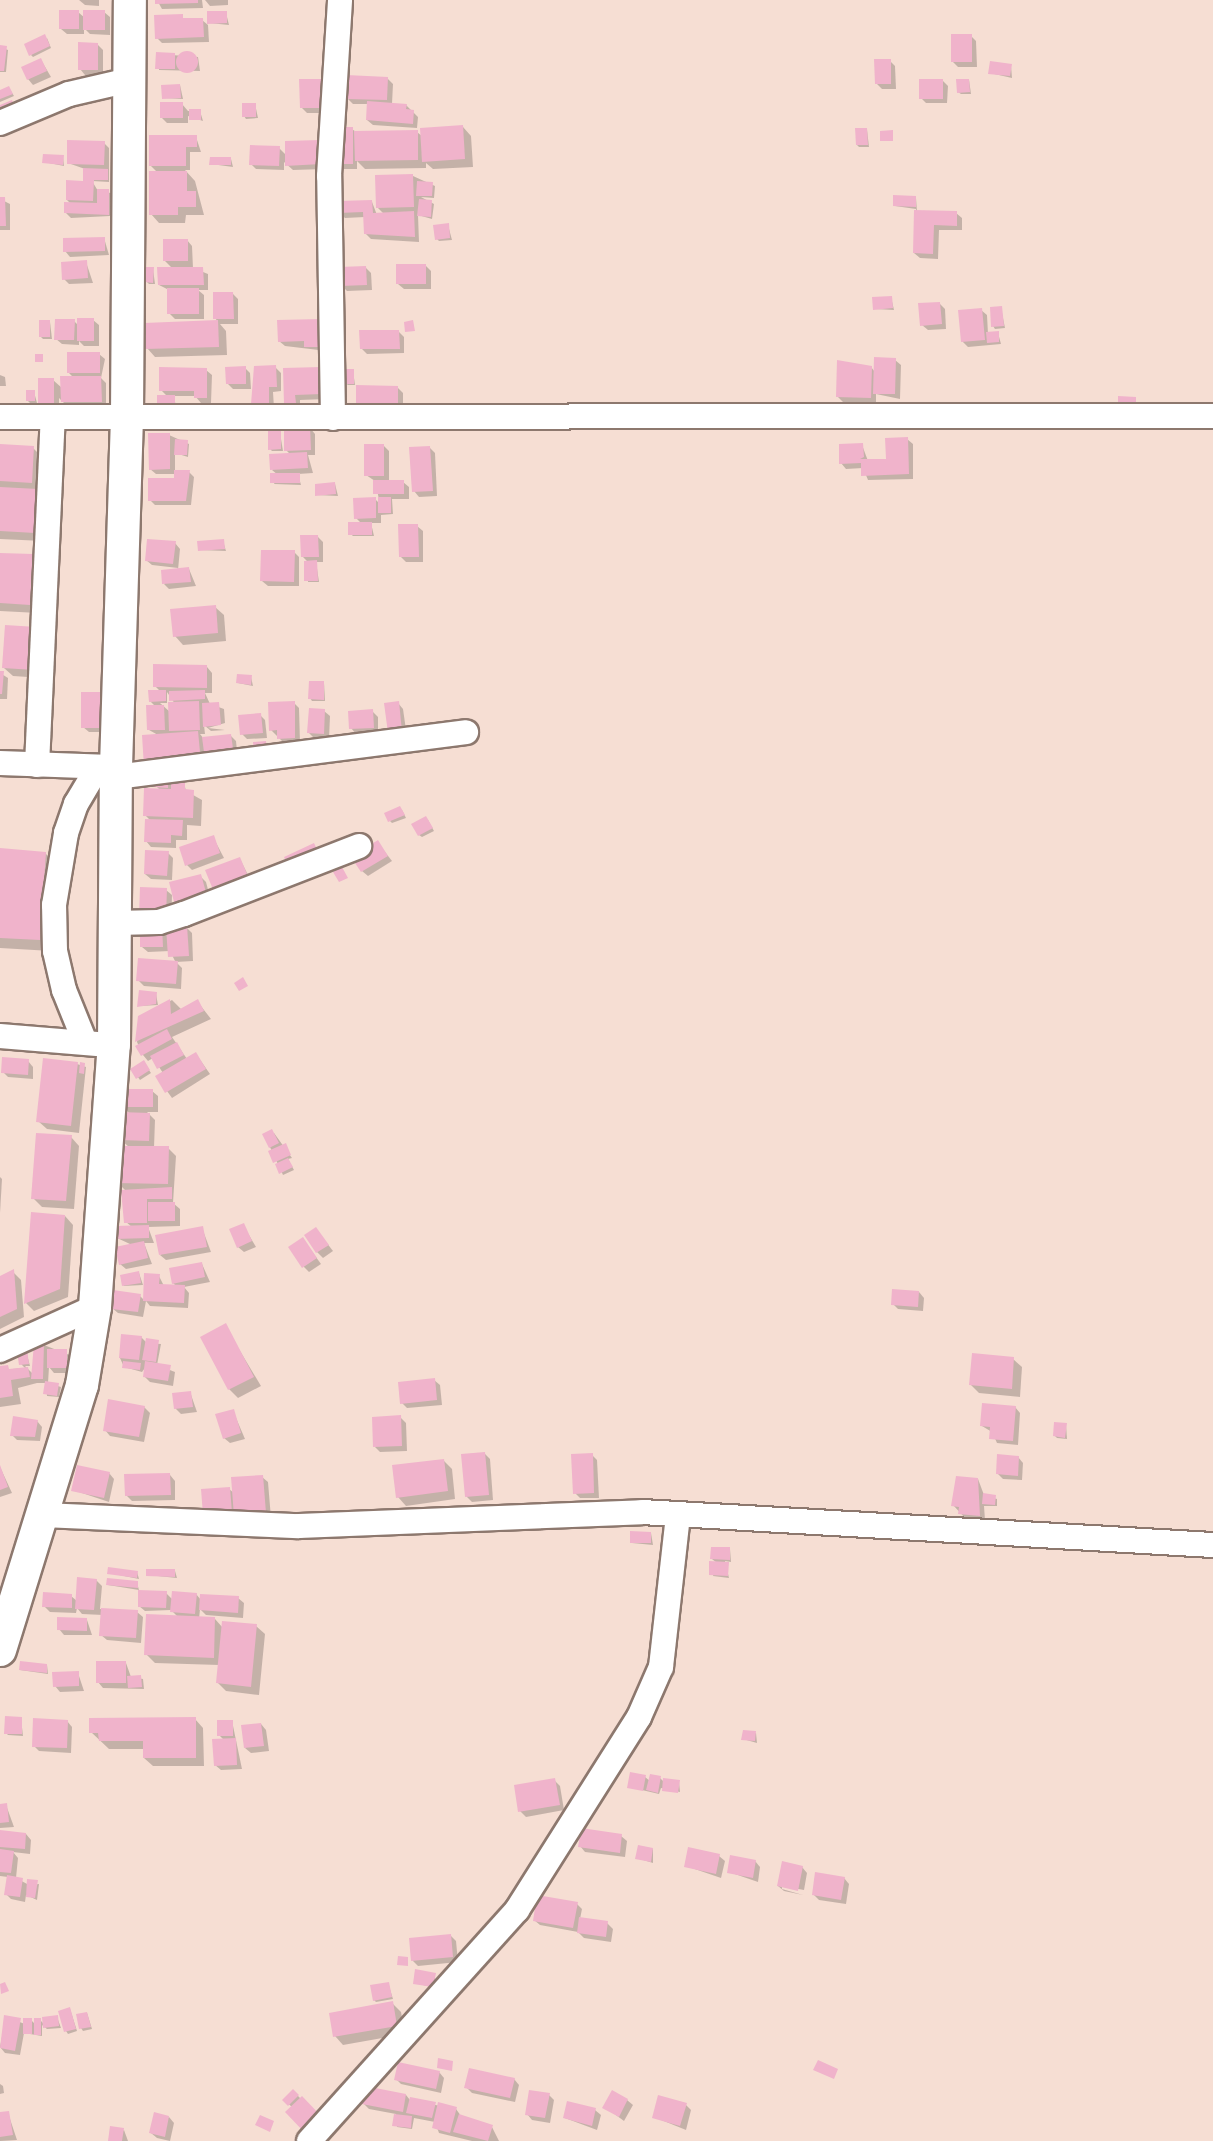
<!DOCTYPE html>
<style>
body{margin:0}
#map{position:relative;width:1213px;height:2141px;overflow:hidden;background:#f6ded3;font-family:"Open Sans",sans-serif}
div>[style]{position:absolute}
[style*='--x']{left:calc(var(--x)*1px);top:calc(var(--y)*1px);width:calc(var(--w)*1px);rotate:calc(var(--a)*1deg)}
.shadow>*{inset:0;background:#0003}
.building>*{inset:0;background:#f0b3cb}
.round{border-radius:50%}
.roads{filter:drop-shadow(2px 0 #8d786e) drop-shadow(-2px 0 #8d786e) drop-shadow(0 2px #8d786e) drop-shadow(0 -2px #8d786e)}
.minor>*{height:24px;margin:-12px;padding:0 12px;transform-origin:12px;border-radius:12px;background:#fff}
.major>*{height:32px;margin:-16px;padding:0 16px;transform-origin:16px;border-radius:16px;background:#fff}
span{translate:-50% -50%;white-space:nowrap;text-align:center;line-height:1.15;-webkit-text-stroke:5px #fff;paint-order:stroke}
</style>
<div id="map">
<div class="shadow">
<i style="clip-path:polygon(79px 0,99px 0,99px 6px,85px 5px)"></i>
<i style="clip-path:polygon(157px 0,202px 0,203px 8px,162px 9px)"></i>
<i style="clip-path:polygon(205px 0,228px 0,228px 5px,210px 6px)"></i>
<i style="clip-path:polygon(78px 12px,85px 18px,104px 12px,110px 17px,110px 35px,90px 34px,84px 28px,84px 34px,67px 34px,61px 29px)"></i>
<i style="clip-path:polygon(226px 13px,229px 25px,209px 23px)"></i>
<i style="clip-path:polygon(202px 20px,208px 25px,209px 42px,162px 43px,157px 38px)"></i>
<i style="clip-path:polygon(971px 36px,976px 41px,977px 67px,958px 67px,953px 62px)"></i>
<i style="clip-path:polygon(47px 38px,51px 48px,33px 57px,31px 55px)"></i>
<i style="clip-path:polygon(97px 44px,103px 50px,103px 75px,85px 75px,80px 69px)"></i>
<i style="clip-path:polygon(0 47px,8px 50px,6px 72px,0 72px)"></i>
<i style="clip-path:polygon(158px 54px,198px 57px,200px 71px,159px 70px)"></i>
<i style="clip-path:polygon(41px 60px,51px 77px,33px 85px,28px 79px)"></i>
<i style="clip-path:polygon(890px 61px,895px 66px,896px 89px,882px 89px,877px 84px)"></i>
<i style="clip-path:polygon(1011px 66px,1012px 78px,990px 73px)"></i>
<i style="clip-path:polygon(387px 78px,393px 84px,392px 104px,406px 105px,418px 117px,417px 128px,373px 125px,367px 120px,368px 104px,353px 104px,347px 98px)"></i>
<i style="clip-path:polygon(942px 80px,948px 86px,947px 103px,926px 103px,921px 98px)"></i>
<i style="clip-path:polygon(969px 80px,971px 94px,961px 94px,958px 92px)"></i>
<i style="clip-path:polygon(301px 81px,332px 113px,307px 113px,302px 108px)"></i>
<i style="clip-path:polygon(180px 85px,183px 99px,164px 98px)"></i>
<i style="clip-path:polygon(9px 88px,14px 96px,0 102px,0 92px)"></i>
<i style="clip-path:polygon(182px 104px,188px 111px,200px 111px,203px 121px,188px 116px,188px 123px,167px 123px,162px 118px)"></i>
<i style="clip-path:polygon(255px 104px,258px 118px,246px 119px,244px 116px)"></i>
<i style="clip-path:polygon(463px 127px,471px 136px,473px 167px,433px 169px,426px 163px,426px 168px,365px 169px,357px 161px,357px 169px,344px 169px,339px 164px,352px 129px,356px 132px,417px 132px,423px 137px)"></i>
<i style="clip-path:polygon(867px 130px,869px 147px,859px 147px,857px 145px)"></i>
<i style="clip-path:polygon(196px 137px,201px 152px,190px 152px,190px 170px,185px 170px,195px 181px,204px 215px,186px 215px,185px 223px,159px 223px,151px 214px,158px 173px,150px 165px)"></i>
<i style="clip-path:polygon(104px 143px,109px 148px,109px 182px,92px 181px,98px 191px,111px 193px,110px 216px,71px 218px,66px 213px,71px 204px,67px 200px,88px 183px,85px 169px,68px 163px)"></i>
<i style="clip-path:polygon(286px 143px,325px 169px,293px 170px,284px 162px,284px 170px,256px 169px,251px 164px,279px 148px,287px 156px)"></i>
<i style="clip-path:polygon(63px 157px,64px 166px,44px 162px)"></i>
<i style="clip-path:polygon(231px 159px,233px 167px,211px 164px)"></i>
<i style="clip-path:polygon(413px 176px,435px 186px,434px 198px,421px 197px,434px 204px,432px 219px,418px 215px,419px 242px,371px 239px,365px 233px,365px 217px,345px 218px,340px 213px,372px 202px,377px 215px,384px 214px,377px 207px)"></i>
<i style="clip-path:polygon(916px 198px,917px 212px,956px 213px,962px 218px,962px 230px,939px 230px,938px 259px,920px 258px,914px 253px,916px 209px,895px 206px)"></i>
<i style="clip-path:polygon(0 199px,10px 204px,10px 230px,0 230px)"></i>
<i style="clip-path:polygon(448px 225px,452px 240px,439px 241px,437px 239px)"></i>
<i style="clip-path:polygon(104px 238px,109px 255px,70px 257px,65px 251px)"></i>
<i style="clip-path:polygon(187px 240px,192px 246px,193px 268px,208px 274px,208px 290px,198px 290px,204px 295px,204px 319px,175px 319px,169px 313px,169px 290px,159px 285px,173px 269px,165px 261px)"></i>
<i style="clip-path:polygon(86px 262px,93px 283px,69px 284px,64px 279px)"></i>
<i style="clip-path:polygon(425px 265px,431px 271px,431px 289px,404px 289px,398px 284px)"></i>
<i style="clip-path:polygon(366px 268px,371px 273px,372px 290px,347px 291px,342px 286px)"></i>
<i style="clip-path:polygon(153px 269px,155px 284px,149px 284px,147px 282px)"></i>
<i style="clip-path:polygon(233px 294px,238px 299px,238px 324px,220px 324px,226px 331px,227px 355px,155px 357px,147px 348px,146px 324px,218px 322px,215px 318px)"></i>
<i style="clip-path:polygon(891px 297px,894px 310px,875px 309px)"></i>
<i style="clip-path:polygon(939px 303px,945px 309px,946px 329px,928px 330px,922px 325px)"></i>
<i style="clip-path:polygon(1001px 308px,1005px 328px,995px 329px,993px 326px)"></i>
<i style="clip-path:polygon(981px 310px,987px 315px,988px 334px,998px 333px,1001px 344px,968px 347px,962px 341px)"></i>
<i style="clip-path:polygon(93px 320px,99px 325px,99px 346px,84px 346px,79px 341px,79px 345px,62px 344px,56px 339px,74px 321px,79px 326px)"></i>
<i style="clip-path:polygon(50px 322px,52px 339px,43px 339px,40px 336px)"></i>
<i style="clip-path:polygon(279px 322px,327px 351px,285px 346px,279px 341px)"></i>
<i style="clip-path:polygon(398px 331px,404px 337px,404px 353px,367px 354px,362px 349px)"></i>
<i style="clip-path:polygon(99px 354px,105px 359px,101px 378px,106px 383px,106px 406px,68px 407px,59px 398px,59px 409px,45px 409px,39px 403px,53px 380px,62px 388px,74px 378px,69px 373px)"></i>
<i style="clip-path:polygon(895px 360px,901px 365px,900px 399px,876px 394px,876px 403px,843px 402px,837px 396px,871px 367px,875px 372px)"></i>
<i style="clip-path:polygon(275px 367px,281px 373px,281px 391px,273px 392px,274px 408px,258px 408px,253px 403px)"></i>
<i style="clip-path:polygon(245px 368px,250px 373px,251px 389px,233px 389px,228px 384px)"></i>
<i style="clip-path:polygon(321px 369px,327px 399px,300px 400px,300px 408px,291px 408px,286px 403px)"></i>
<i style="clip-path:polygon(206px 370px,212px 375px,211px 403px,201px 403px,195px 396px,173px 396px,176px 405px,159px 403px,167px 396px,161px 390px)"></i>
<i style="clip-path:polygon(353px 371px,355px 385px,348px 385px,345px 383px)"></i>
<i style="clip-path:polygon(0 375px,5px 377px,6px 386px,0 386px)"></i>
<i style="clip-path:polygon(397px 387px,403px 393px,403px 408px,364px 408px,358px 403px)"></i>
<i style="clip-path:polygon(34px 392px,37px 403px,30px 403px,28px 401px)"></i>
<i style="clip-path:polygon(310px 428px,315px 434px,315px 455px,308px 455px,313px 473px,298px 474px,301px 485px,274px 484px,278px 475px,272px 470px,291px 455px,286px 450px)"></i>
<i style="clip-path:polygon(280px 433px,283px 451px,272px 451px,270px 449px)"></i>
<i style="clip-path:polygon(169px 435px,189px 444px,188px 457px,175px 453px,175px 472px,189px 472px,194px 477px,191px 505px,155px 505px,150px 500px,175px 480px,175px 474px,156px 474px,150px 469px)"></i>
<i style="clip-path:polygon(907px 439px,913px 444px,913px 479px,868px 480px,863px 468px,846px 469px,841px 463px,862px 445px,868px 461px,887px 460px)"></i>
<i style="clip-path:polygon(383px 445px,389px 451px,389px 482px,403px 482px,409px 487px,409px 499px,392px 499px,393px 514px,381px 515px,381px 523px,371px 523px,374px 536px,352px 536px,362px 524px,356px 518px,375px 499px,380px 504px,375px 481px,366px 475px)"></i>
<i style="clip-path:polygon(0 446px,33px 448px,42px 457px,43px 541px,0 539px)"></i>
<i style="clip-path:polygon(429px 447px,435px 453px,437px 496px,419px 497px,414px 491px)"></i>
<i style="clip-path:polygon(335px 484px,338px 496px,317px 495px)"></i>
<i style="clip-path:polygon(417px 526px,423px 531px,423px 562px,406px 562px,401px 557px)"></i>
<i style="clip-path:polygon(318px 537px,323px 542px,323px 562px,316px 562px,319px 582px,308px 582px,308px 562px,303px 557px)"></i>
<i style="clip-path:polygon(223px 541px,226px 551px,199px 550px)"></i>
<i style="clip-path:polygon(175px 543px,180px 549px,178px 570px,189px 569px,196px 586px,169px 589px,164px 584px,178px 568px,152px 565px,146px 560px)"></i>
<i style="clip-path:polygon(294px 552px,299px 557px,299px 586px,268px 586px,262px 581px)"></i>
<i style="clip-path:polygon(0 554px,32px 556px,41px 565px,38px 613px,0 611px)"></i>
<i style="clip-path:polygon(215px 607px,224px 615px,226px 641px,183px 645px,175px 636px)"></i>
<i style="clip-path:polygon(45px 637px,43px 678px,13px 676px,4px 668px)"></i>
<i style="clip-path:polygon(evenodd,207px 667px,212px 673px,212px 693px,205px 693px,210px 704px,224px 709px,225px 723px,208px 728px,225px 730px,211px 731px,204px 725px,205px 734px,200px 734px,204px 739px,230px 735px,236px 741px,238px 761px,212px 765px,149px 730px,156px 707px,150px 701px,160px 691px,155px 686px,207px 667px,167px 692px,175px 704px,170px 712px,160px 703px,167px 703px,167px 692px)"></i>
<i style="clip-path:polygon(0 673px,8px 678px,7px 699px,0 699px)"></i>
<i style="clip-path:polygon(251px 677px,253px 686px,238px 683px)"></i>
<i style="clip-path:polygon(324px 683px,325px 701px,312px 701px,310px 698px)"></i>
<i style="clip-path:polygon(101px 693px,106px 699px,106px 732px,89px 732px,83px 727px)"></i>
<i style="clip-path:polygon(294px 703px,299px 708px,300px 743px,284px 743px,271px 730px)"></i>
<i style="clip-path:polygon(398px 703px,403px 709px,407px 737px,389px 733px)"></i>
<i style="clip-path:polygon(324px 711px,330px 716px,329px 739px,314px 738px,309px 733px)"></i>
<i style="clip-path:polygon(372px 711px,378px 717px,378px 733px,356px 734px,351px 728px)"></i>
<i style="clip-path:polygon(260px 715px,265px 720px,267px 738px,247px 739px,242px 734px)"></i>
<i style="clip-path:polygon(167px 781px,173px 786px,184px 783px,186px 791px,202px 800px,201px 826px,187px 825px,187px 840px,176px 840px,176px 848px,151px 847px,146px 841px,151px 821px,145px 815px,160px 790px,156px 786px)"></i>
<i style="clip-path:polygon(402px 810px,406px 818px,392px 823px,390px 821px)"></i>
<i style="clip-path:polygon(428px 820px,434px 831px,422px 837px,419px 835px)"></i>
<i style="clip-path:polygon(213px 837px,224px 858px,192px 870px,187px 865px)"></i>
<i style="clip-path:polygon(378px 843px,392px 861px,368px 876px,362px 871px)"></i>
<i style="clip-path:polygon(0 850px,45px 853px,57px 865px,51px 951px,0 948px)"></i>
<i style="clip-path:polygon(168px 853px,173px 858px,172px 880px,151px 879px,145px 874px)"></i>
<i style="clip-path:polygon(240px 859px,253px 885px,224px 895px)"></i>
<i style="clip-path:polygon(200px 876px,206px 882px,212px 905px,171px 884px)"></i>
<i style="clip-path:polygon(166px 890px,172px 895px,171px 923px,146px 922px)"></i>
<i style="clip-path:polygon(186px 927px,192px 933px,193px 961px,176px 962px,182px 968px,181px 989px,144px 986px,138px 980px,176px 963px,170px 951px,148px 952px,142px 947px,168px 928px)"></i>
<i style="clip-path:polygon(156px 994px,158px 1005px,139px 1006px)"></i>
<i style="clip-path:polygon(172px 1000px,182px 1010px,197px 1001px,211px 1019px,172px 1037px,187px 1059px,196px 1054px,210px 1074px,172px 1098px,157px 1077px,163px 1073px,153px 1058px,148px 1061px,143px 1055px,137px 1042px,140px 1017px)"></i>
<i style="clip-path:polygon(28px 1061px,33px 1067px,33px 1079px,8px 1077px,3px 1072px)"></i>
<i style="clip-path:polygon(77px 1064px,86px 1067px,79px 1133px,47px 1129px,38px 1121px)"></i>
<i style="clip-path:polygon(145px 1064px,151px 1073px,140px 1080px,132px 1069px)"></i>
<i style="clip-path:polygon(152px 1091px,158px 1096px,158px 1112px,147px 1112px,155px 1120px,154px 1148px,168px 1148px,176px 1156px,173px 1203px,180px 1209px,180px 1226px,148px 1227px,154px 1243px,144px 1243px,152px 1264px,126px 1269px,120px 1264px,130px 1244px,117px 1238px,132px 1227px,126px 1222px,126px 1191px,118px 1183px,129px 1147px,121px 1140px,130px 1114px,123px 1107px)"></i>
<i style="clip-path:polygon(274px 1133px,292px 1158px,288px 1159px,294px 1170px,283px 1175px,270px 1147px)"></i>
<i style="clip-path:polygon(71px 1137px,79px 1146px,74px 1209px,42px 1207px,33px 1198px)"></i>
<i style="clip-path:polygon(0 1177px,2px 1179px,0 1213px)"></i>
<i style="clip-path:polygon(65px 1216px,73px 1225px,68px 1297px,34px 1311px,26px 1303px)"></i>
<i style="clip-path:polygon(243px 1225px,256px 1247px,244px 1252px,238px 1247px)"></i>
<i style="clip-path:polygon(202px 1228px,211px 1252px,166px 1260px,160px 1255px)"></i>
<i style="clip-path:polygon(316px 1229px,333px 1251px,323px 1258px,314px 1249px)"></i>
<i style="clip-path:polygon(303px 1239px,321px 1264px,309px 1272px,304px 1267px)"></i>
<i style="clip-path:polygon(202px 1264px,210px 1282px,184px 1287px,189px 1293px,188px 1308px,150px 1306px,146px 1301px,143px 1317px,118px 1313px,112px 1308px,140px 1296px,144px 1300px,159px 1276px,164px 1286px,177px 1287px,173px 1283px)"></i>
<i style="clip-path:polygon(13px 1272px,21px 1280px,24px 1317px,0 1329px,0 1278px)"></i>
<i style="clip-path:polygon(139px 1273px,143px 1285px,123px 1286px)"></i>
<i style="clip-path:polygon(919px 1292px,924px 1298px,923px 1311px,898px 1309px,893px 1304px)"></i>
<i style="clip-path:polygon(225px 1326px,261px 1386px,238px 1398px,229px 1389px)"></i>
<i style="clip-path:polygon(141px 1337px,147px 1343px,161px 1344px,157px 1365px,175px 1372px,173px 1386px,150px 1382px,144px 1376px,147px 1365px,142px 1372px,124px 1367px,120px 1358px)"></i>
<i style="clip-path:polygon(44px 1345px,72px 1356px,71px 1373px,54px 1373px,49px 1367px,48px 1383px,61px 1387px,59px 1397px,47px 1396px,46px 1383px,37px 1383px,18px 1388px,21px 1404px,0 1407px,0 1370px,25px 1368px,21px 1364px,26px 1351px,30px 1366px,25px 1366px,33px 1374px)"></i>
<i style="clip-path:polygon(1013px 1359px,1022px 1367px,1020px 1397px,979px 1393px,971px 1385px)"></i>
<i style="clip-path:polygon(434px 1380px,440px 1385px,442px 1405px,407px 1408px,402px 1403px)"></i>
<i style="clip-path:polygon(190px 1392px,197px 1412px,181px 1414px,175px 1408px)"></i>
<i style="clip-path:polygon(144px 1407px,150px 1413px,144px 1442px,110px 1436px,105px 1430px)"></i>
<i style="clip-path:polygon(1015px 1407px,1020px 1413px,1018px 1445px,997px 1443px,992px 1432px,982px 1426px)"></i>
<i style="clip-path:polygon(233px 1411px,245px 1439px,230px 1443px,224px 1438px)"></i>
<i style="clip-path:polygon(400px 1417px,406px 1423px,407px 1451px,380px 1452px,375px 1447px)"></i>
<i style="clip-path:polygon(37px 1421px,42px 1427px,40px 1441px,17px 1440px,12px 1435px)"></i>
<i style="clip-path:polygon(1066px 1425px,1067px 1439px,1057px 1438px,1055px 1436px)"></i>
<i style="clip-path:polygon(485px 1454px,490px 1459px,493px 1500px,472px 1502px,466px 1496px)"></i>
<i style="clip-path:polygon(592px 1455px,597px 1460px,599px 1498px,580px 1498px,575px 1493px)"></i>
<i style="clip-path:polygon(1018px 1457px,1023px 1463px,1022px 1480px,1003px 1479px,998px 1474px)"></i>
<i style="clip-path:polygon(443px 1460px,452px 1469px,455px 1499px,406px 1506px,398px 1497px)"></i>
<i style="clip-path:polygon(0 1467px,12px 1493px,0 1497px)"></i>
<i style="clip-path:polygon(109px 1473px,114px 1479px,109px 1502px,73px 1490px)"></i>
<i style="clip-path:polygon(170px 1475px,175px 1481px,175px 1500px,132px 1501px,126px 1495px)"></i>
<i style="clip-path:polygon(262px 1477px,268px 1482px,271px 1518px,210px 1520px,229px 1489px,234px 1493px)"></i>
<i style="clip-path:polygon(978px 1479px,984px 1495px,997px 1499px,997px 1506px,984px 1506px,985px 1520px,966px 1519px,953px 1505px)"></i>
<i style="clip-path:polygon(651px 1533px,653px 1545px,632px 1543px)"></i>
<i style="clip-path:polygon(730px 1549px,731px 1562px,725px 1561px,729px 1578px,713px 1576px,717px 1563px,712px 1559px)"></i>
<i style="clip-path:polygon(175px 1571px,177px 1578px,148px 1575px)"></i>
<i style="clip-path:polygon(137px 1572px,139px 1579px,109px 1573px)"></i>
<i style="clip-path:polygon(96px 1580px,102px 1586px,100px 1609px,137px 1612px,143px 1617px,141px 1643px,107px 1640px,101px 1635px,103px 1615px,82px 1614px,77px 1608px,76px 1613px,50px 1612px,44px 1606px,71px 1596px,77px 1601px)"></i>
<i style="clip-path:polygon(137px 1583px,139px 1590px,108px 1585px)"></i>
<i style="clip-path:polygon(166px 1593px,173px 1600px,196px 1594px,201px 1600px,238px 1598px,244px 1603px,243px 1618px,206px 1615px,200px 1609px,199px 1619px,215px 1619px,223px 1628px,256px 1626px,265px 1634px,259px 1695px,226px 1691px,218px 1683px,219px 1665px,155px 1663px,146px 1654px,179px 1618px,171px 1610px,145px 1611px,139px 1606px)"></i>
<i style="clip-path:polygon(87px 1620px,92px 1635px,64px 1635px,59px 1629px)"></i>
<i style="clip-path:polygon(126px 1663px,131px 1677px,143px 1679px,144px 1689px,103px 1688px,98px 1682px)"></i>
<i style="clip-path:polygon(47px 1665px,48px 1674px,20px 1670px)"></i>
<i style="clip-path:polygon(78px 1673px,84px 1691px,60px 1692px,55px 1686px)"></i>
<i style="clip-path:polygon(21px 1719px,23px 1736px,8px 1735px,6px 1733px)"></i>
<i style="clip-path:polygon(195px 1719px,203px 1728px,204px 1766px,153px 1766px,144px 1758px,144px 1749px,109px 1749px,91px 1732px)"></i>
<i style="clip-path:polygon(67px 1721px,72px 1727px,71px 1753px,39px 1751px,34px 1746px)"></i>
<i style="clip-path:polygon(232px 1721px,242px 1769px,221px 1770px,215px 1765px,224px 1740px,219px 1735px)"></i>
<i style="clip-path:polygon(261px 1724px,266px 1730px,269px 1751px,251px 1753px,245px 1748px)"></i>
<i style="clip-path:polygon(756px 1733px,757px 1743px,743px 1739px)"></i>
<i style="clip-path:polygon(645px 1777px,650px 1781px,660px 1778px,664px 1782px,679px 1782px,680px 1792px,661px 1788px,659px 1794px,629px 1787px)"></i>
<i style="clip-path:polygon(554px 1780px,560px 1786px,564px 1810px,526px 1817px,520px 1811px)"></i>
<i style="clip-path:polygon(6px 1805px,14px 1827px,0 1828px,0 1806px)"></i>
<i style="clip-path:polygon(0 1832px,26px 1834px,31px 1840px,30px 1854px,13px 1852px,18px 1858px,16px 1878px,29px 1885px,39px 1884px,37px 1900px,26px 1895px,25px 1902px,11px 1899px,6px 1894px,8px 1877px,0 1876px)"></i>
<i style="clip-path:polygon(621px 1836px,627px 1841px,625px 1857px,585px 1852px,580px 1846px)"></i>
<i style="clip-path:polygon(653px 1849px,653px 1863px,637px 1858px)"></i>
<i style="clip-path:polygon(719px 1856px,725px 1861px,721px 1878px,686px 1866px)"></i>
<i style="clip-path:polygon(755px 1861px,760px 1867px,758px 1882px,729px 1872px)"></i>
<i style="clip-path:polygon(802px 1867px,807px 1873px,804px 1890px,782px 1886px,782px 1889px,803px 1895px,784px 1891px,778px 1886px)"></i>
<i style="clip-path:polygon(844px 1878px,849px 1884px,846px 1904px,819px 1900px,813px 1894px)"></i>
<i style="clip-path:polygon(577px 1904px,582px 1909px,580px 1919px,607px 1923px,613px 1929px,611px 1942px,584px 1938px,578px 1932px,540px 1925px,534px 1920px)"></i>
<i style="clip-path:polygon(451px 1936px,456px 1941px,458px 1962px,418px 1966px,412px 1960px)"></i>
<i style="clip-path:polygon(435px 1974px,435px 1988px,415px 1983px)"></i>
<i style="clip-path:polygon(388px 1983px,393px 1999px,376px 2002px,374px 2000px)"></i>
<i style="clip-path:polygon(392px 2003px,401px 2012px,405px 2034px,343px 2045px,335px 2036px)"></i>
<i style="clip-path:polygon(70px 2009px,77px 2031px,68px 2034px,66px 2031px)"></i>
<i style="clip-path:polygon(87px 2013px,92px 2029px,83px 2031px,81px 2028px)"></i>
<i style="clip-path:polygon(6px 2017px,25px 2024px,31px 2020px,36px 2025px,40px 2020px,44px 2024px,57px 2017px,61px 2028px,47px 2029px,42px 2025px,42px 2036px,24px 2033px,20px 2055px,5px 2053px,0 2047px)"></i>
<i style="clip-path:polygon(439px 2072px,444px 2078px,441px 2093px,401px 2084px,396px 2079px)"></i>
<i style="clip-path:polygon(514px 2079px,519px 2085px,515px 2102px,472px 2093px,466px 2087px)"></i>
<i style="clip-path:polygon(0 2084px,3px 2086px,4px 2093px,0 2094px)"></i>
<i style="clip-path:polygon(293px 2091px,301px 2099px,292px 2107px,284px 2100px)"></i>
<i style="clip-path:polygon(406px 2095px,410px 2100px,456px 2109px,461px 2116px,492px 2127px,499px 2141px,472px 2141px,439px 2133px,435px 2122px,414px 2118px,412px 2129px,397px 2127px,396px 2114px,369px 2109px,364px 2104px)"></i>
<i style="clip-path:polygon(549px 2095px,554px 2100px,550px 2123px,532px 2120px,527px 2114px)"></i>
<i style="clip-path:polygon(627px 2100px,633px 2105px,624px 2121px,605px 2107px)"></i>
<i style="clip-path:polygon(686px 2105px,691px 2110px,686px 2130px,654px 2117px)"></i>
<i style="clip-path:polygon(595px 2110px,601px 2115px,597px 2130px,565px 2118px)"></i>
<i style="clip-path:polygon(8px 2113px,17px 2140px,0 2141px,0 2114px)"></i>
<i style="clip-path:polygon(169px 2117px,174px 2123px,170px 2141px,157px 2138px,151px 2133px)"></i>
<i style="clip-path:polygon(124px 2130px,128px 2141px,110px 2141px)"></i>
</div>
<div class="building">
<i style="clip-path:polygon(155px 0,198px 0,198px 3px,155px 4px)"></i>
<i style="clip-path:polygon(59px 10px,79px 10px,79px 29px,59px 29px)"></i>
<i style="clip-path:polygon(83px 10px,105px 10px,105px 30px,83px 30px)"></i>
<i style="clip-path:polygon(207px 11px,227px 11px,227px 23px,207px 24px)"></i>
<i style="clip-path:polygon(183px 14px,183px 18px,203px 18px,204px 37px,155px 39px,154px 15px)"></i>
<i style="clip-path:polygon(45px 34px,50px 46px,29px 56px,24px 44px)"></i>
<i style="clip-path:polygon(951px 34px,972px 34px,972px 62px,951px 62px)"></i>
<i style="clip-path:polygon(78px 42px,98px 43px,98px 70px,78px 70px)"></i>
<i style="clip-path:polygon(0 45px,7px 46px,4px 71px,0 71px)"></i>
<i class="round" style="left:176px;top:51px;width:22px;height:22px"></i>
<i style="clip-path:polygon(156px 52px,175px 53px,175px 69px,155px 69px)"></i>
<i style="clip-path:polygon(41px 58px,47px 71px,27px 80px,21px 67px)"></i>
<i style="clip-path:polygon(874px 59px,891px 59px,891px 84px,875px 84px)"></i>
<i style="clip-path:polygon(990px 61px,1012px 64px,1010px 76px,988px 74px)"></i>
<i style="clip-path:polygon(346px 75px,388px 77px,387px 100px,346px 99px)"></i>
<i style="clip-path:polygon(299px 79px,326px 79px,327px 108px,300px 108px)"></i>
<i style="clip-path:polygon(919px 79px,943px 79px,943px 99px,919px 99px)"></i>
<i style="clip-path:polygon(956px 79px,969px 79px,970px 92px,957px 93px)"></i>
<i style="clip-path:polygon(180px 84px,181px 98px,162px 99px,161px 85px)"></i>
<i style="clip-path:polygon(9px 86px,13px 94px,0 99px,0 90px)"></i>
<i style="clip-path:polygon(12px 100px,15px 107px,0 113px,0 105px)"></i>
<i style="clip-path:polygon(367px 101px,407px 104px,406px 109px,414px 110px,413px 124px,366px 120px)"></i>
<i style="clip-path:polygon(160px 102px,183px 102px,183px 118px,160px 118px)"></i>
<i style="clip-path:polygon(242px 103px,256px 103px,256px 117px,242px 117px)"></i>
<i style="clip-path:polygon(189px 109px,201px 109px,201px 120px,189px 120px)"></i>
<i style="clip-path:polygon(463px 125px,465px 159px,422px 162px,420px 128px)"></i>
<i style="clip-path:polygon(336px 127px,353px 127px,353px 164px,337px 164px)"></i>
<i style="clip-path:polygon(855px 128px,867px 128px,868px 145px,856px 145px)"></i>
<i style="clip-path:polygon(418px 130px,418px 160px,355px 161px,354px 131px)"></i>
<i style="clip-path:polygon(893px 130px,893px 141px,880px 141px,880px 131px)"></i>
<i style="clip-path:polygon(149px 135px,197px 135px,197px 147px,186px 147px,186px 166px,149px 166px)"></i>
<i style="clip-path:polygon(67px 140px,105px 141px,104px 165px,67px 164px)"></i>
<i style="clip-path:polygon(320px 140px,321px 164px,285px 166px,285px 141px)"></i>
<i style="clip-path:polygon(250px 145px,280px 146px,279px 166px,249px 165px)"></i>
<i style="clip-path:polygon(43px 154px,64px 155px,63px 165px,42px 163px)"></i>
<i style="clip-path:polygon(210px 157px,231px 157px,231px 165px,209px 165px)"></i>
<i style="clip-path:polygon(83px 168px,108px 169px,108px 180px,94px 180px,93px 201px,66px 200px,66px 180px,83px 181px)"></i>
<i style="clip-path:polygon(149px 171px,187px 171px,187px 191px,196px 191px,196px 207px,178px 207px,178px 215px,149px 215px)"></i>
<i style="clip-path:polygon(413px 174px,414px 207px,376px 208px,375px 175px)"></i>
<i style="clip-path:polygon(417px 181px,433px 182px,432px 196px,416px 196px)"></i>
<i style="clip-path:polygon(97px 189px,109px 189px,109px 215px,64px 213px,64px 202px,97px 203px)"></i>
<i style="clip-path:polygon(893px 195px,916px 196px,916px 207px,893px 206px)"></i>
<i style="clip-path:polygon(0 197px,5px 197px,6px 226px,0 226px)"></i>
<i style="clip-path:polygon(419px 199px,432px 200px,431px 217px,417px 216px)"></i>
<i style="clip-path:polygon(372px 200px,373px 213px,414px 211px,415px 237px,364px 234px,363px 212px,338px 213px,338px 201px)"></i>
<i style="clip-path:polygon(914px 210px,957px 211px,957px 226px,934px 225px,933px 254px,913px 253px)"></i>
<i style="clip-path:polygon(449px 223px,450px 238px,435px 240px,433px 225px)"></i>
<i style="clip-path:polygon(105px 237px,105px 251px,63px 252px,63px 238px)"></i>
<i style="clip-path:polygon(163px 239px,188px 239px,188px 261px,163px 261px)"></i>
<i style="clip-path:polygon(87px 260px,88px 278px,62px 280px,61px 262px)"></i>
<i style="clip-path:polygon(396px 264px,426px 264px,426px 284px,396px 284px)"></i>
<i style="clip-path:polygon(366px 266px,367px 285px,340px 286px,339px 267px)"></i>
<i style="clip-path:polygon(146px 267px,154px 267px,153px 283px,145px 282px)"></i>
<i style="clip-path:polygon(157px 267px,203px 267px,204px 285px,158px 285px)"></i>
<i style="clip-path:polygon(167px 288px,199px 288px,199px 314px,167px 314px)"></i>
<i style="clip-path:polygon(213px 292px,233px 292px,234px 319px,213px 319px)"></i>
<i style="clip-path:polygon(892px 296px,893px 308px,873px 310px,872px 297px)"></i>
<i style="clip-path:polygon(940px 302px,942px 324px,920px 326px,918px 303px)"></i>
<i style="clip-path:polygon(1002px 306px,1004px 326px,991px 327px,990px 307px)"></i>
<i style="clip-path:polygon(982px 308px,985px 340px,961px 342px,958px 310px)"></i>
<i style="clip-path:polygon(77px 318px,94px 318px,94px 341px,77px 341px)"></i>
<i style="clip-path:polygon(55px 319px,75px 319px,74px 340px,54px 340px)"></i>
<i style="clip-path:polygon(322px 319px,323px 347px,304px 347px,304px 341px,278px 342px,277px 320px)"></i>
<i style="clip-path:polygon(39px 320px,50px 320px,50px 337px,39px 337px)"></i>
<i style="clip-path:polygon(218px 320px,219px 347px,145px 349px,144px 323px)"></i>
<i style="clip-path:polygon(413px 320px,415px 331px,405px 332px,404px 322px)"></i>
<i style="clip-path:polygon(359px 330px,399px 330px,400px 349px,360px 349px)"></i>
<i style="clip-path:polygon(999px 331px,999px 342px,987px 343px,986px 332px)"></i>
<i style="clip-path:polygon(67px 352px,100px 352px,100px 373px,67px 373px)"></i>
<i style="clip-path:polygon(35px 354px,43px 354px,43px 362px,35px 362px)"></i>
<i style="clip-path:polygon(874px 357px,896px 358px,895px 394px,873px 394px)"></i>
<i style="clip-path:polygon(837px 360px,872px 366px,871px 398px,836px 397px)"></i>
<i style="clip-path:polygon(276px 365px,277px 387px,269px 387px,269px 403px,251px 404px,254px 366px)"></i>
<i style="clip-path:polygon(246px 366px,246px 384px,226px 384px,225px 367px)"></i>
<i style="clip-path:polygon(159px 367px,207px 368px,207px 398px,194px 398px,194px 391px,159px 391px)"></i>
<i style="clip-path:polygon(321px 367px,322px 394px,295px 395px,296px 403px,284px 404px,283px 368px)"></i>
<i style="clip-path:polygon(344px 369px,354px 369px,354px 384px,344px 384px)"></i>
<i style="clip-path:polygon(60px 376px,101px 376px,102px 402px,61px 402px)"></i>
<i style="clip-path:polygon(38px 378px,54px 378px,54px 404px,38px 404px)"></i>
<i style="clip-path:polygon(356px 385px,398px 386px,398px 404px,356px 404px)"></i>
<i style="clip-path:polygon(26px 390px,35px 390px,35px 401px,26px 401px)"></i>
<i style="clip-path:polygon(157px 395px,175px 395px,175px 403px,157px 403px)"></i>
<i style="clip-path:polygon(1118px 396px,1136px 397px,1136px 405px,1118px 404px)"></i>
<i style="clip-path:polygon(310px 426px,311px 450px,284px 451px,284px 427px)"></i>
<i style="clip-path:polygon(268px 431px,281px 431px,281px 449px,268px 450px)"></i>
<i style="clip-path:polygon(148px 433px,170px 433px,170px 469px,149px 470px)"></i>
<i style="clip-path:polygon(908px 437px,909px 474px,861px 476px,861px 463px,839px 464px,839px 444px,863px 443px,864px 457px,860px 459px,886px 459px,885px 438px)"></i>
<i style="clip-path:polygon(175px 439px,188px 440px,187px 455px,174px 455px)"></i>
<i style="clip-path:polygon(0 444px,34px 446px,32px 483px,0 481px)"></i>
<i style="clip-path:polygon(364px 444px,384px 444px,384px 476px,364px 476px)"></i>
<i style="clip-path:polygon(430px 446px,433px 491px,412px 492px,409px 447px)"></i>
<i style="clip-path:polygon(307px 452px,308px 468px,270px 470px,269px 454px)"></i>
<i style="clip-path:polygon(174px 470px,190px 470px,186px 501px,148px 501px,148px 478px,174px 478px)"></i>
<i style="clip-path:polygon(270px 473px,300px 473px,300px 483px,270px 483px)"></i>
<i style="clip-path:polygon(373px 480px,404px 480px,404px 494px,373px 494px)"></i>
<i style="clip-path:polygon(335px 482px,336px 494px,315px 496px,315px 484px)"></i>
<i style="clip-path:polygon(0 487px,38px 489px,35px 533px,0 531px)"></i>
<i style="clip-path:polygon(376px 497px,376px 518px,354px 519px,353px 498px)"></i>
<i style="clip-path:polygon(378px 497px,391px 497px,391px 513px,378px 513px)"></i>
<i style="clip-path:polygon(348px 522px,372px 522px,372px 535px,348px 535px)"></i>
<i style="clip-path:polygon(398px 524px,418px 524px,419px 557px,399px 557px)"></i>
<i style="clip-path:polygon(300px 535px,318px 535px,319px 557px,301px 557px)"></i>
<i style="clip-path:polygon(147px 539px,176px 541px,173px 564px,145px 561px)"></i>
<i style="clip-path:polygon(224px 539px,225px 549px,198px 551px,197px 541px)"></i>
<i style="clip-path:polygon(261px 550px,295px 550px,294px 582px,260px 581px)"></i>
<i style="clip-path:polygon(0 553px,33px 554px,30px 605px,0 603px)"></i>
<i style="clip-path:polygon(317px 560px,318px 581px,304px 581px,304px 561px)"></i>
<i style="clip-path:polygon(189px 567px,191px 582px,162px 584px,161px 570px)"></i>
<i style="clip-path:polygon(216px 605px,218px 633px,173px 637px,170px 609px)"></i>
<i style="clip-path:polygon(5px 625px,37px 627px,35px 670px,2px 668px)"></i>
<i style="clip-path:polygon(153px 664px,207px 665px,207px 688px,153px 687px)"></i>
<i style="clip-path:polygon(0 671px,4px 671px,2px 694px,0 694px)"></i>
<i style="clip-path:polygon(237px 674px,252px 675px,251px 685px,236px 683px)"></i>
<i style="clip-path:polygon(309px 681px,324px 681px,324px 700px,308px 699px)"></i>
<i style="clip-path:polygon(148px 690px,166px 690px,166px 701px,149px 702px)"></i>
<i style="clip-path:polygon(205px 690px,205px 699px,169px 701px,169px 691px)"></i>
<i style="clip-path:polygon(81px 692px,101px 692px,102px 728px,81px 728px)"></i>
<i style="clip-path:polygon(199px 701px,200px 730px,169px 731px,168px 702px)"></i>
<i style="clip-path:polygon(295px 701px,295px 738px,277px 739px,277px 730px,269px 731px,268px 702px)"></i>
<i style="clip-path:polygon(399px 701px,402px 732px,388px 733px,384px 703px)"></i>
<i style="clip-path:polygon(219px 702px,221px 725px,203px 727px,202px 703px)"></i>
<i style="clip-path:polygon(146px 705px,164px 705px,165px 730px,147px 730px)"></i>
<i style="clip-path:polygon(309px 708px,325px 709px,324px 734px,307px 733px)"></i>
<i style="clip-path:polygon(373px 709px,374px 728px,349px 729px,348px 711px)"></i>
<i style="clip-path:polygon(261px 713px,263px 733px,240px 735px,238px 715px)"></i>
<i style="clip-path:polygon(198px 731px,201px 763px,144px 767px,142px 735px)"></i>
<i style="clip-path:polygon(231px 734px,234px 756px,205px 760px,202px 737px)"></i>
<i style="clip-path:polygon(266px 741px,267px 752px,254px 753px,253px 742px)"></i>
<i style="clip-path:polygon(155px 779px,168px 779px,168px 788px,154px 787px)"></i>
<i style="clip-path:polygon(171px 781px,185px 781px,185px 789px,194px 790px,193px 818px,143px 816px,144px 788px,171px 789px)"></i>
<i style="clip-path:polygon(400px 806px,405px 815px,388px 822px,384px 813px)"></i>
<i style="clip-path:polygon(426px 816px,433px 828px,418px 836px,411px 824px)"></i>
<i style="clip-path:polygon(145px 819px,183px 820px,182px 836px,171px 835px,171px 843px,144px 842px)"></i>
<i style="clip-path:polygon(214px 835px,220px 853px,185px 866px,179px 847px)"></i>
<i style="clip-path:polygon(378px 840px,388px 856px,361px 872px,351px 857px)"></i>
<i style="clip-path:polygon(314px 843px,320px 856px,290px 870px,284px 857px)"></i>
<i style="clip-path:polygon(0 848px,46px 852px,40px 940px,0 938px)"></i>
<i style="clip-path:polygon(145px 850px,169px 851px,167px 876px,144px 874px)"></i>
<i style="clip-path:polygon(240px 857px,249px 879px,214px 892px,205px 870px)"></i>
<i style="clip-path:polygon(342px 867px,348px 878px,339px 882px,333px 872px)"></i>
<i style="clip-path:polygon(201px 874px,208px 900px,176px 910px,169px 882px)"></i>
<i style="clip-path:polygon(140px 887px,167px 888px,166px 918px,139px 917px)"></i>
<i style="clip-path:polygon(162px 925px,163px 947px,140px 947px,140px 926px)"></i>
<i style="clip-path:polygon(187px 925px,189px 956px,168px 957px,166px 927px)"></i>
<i style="clip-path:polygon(138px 958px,178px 961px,176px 984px,136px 981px)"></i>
<i style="clip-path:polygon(243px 977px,248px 986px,239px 991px,234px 983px)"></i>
<i style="clip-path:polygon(139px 990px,157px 992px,156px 1004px,137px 1007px)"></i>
<i style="clip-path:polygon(170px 999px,171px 1014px,198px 999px,204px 1011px,135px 1042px,138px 1016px)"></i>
<i style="clip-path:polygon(167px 1029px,172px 1039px,141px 1056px,135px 1046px)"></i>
<i style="clip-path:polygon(177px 1042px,184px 1055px,157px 1069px,150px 1056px)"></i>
<i style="clip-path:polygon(196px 1052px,206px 1069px,165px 1093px,155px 1076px)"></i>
<i style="clip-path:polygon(2px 1057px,29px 1059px,28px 1075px,1px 1073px)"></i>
<i style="clip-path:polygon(43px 1058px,78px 1062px,71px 1126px,36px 1122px)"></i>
<i style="clip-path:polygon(144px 1060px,150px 1070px,136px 1079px,130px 1069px)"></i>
<i style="clip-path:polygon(80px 1062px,85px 1063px,84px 1074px,79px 1073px)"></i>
<i style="clip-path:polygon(121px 1089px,153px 1089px,153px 1107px,121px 1107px)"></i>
<i style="clip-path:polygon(120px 1112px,150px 1113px,149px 1141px,120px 1140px)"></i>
<i style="clip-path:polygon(272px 1129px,279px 1143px,269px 1148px,262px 1134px)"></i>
<i style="clip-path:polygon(36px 1133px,72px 1135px,66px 1201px,31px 1199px)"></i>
<i style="clip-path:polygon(286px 1143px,291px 1155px,273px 1163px,268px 1151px)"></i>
<i style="clip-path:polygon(116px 1146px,169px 1146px,168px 1184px,116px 1183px)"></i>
<i style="clip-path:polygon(288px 1158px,293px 1167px,279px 1174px,275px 1164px)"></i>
<i style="clip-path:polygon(172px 1187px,172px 1199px,147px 1199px,147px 1223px,124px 1223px,121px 1190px)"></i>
<i style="clip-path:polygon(148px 1202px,175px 1202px,175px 1221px,148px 1221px)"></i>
<i style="clip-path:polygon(31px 1212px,65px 1215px,60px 1289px,24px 1304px)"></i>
<i style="clip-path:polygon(244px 1223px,252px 1241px,237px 1248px,229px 1229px)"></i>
<i style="clip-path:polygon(149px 1225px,149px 1238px,115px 1239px,115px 1226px)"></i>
<i style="clip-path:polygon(203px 1226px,207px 1247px,159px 1255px,155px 1235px)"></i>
<i style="clip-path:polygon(316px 1227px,329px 1245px,316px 1253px,304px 1235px)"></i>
<i style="clip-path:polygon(303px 1237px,317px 1258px,302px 1268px,288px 1247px)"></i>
<i style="clip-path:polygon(144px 1241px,148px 1258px,119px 1265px,115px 1247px)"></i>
<i style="clip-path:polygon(202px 1262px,205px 1277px,172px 1284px,169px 1268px)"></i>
<i style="clip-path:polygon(14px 1269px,17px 1309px,0 1317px,0 1276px)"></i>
<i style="clip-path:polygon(139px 1271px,141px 1283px,122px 1286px,120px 1275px)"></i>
<i style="clip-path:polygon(144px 1273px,160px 1274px,159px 1284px,185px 1285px,184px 1303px,143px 1301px)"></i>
<i style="clip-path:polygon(892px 1289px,919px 1291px,918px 1307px,891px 1305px)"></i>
<i style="clip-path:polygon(113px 1290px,141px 1294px,138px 1312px,111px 1309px)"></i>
<i style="clip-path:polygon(226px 1323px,254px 1377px,228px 1390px,200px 1337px)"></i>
<i style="clip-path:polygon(121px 1334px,142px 1336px,139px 1360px,119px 1358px)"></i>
<i style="clip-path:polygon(146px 1338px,159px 1340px,156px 1362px,142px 1360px)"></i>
<i style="clip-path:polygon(34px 1343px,44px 1343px,43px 1379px,31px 1379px)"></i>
<i style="clip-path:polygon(27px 1349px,29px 1364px,19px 1365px,17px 1351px)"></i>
<i style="clip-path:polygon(47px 1349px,67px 1349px,67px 1368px,47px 1368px)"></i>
<i style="clip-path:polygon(972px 1353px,1014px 1357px,1012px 1389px,969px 1385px)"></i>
<i style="clip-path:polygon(123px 1361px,141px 1363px,140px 1370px,122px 1368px)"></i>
<i style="clip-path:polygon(145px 1361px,171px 1365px,168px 1381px,143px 1377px)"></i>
<i style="clip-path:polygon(8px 1365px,9px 1369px,28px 1367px,30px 1377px,11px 1380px,13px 1396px,0 1398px,0 1366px)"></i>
<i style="clip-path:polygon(435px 1378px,437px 1400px,400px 1404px,398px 1382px)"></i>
<i style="clip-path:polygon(45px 1381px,59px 1383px,57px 1396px,43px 1394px)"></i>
<i style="clip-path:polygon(191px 1391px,193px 1407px,174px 1409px,172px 1393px)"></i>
<i style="clip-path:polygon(108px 1399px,145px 1406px,139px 1437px,103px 1431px)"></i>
<i style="clip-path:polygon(982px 1403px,1016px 1406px,1013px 1441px,989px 1439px,990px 1427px,980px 1426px)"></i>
<i style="clip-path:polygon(234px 1409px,241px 1433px,223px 1439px,215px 1414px)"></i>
<i style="clip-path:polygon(401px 1415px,402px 1446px,373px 1447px,372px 1417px)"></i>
<i style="clip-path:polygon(13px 1416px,38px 1420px,35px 1437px,10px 1436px)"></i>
<i style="clip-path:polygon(1054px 1422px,1067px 1423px,1065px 1438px,1053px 1436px)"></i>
<i style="clip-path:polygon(485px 1452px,489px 1495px,465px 1497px,461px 1454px)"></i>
<i style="clip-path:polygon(593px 1453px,594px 1493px,573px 1494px,571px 1454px)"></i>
<i style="clip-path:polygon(997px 1454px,1019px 1456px,1018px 1476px,996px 1474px)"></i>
<i style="clip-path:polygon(444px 1459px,448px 1491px,396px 1498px,392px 1465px)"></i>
<i style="clip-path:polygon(0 1465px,8px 1487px,0 1490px)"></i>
<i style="clip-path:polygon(77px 1465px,110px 1472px,104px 1498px,71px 1491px)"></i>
<i style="clip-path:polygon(170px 1473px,171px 1495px,125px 1496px,124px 1474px)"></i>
<i style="clip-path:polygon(263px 1475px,266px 1513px,234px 1516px,231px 1477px)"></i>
<i style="clip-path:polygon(956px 1476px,978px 1478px,980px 1516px,958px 1514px,959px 1507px,951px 1506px)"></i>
<i style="clip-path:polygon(230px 1487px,232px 1513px,203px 1515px,201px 1489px)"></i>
<i style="clip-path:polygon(983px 1493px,996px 1495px,995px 1505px,982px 1504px)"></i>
<i style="clip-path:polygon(630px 1531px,651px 1532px,651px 1543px,630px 1543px)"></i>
<i style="clip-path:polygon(711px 1547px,730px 1547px,730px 1560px,710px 1559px)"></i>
<i style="clip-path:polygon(709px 1561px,729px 1562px,728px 1576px,709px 1575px)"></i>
<i style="clip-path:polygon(108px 1567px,138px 1571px,137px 1578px,107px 1574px)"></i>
<i style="clip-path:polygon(146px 1569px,175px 1569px,175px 1577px,146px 1576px)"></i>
<i style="clip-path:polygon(77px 1577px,97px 1579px,94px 1610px,75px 1609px)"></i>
<i style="clip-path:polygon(107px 1578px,138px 1581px,138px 1588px,106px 1585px)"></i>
<i style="clip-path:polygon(138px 1590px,167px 1591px,166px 1608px,138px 1607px)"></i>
<i style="clip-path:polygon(172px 1591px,197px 1593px,195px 1614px,170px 1612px)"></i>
<i style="clip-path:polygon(43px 1592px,72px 1594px,72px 1608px,42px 1607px)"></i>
<i style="clip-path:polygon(200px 1594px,239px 1596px,238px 1613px,199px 1610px)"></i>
<i style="clip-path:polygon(101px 1608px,138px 1610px,136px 1638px,99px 1636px)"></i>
<i style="clip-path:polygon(146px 1614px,215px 1617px,214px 1658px,144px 1655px)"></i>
<i style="clip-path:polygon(57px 1617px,87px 1618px,87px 1631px,57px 1630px)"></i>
<i style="clip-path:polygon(222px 1621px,257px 1624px,251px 1687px,216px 1683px)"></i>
<i style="clip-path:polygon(20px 1661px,47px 1664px,47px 1673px,19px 1670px)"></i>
<i style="clip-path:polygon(96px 1661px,126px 1661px,126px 1683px,96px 1683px)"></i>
<i style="clip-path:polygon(79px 1671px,79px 1686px,53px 1687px,52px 1672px)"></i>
<i style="clip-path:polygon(141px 1675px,142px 1687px,128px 1688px,127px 1676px)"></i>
<i style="clip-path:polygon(5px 1716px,22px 1717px,22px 1734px,4px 1734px)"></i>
<i style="clip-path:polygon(196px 1717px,196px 1758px,143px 1758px,143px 1741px,99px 1741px,98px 1733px,89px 1733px,89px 1718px)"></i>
<i style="clip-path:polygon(33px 1718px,68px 1720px,67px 1748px,32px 1747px)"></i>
<i style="clip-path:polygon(217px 1720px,233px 1720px,233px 1736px,217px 1736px)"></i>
<i style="clip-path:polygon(261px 1723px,264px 1746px,244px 1748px,241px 1725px)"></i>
<i style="clip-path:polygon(743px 1730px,756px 1731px,755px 1741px,741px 1740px)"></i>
<i style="clip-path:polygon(236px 1738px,237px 1765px,214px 1766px,212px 1739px)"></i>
<i style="clip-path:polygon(630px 1772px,646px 1775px,643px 1791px,627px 1788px)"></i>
<i style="clip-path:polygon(650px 1774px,661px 1776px,658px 1793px,646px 1790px)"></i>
<i style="clip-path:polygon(555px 1778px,560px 1805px,518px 1812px,514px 1785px)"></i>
<i style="clip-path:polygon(663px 1778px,680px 1780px,678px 1793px,662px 1791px)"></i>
<i style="clip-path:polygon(7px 1803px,9px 1822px,0 1823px,0 1804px)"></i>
<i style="clip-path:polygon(581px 1828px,622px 1834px,620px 1853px,578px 1847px)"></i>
<i style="clip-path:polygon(0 1830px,26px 1833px,25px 1849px,0 1847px)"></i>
<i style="clip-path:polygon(638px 1845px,653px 1848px,651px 1862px,635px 1859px)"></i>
<i style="clip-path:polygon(688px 1847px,720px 1854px,716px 1874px,684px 1867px)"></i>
<i style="clip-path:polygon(0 1849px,14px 1851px,11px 1873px,0 1872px)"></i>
<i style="clip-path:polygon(730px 1855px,756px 1860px,753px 1878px,727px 1873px)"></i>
<i style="clip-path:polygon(782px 1861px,803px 1866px,798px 1891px,777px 1886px)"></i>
<i style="clip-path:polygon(815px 1872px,845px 1877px,841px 1900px,812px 1895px)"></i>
<i style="clip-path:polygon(7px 1875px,23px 1878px,20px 1897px,4px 1895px)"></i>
<i style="clip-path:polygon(27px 1879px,38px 1880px,35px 1898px,26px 1897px)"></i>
<i style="clip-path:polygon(537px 1895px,578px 1902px,573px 1928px,533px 1921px)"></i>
<i style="clip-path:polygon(579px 1917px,608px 1921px,606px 1937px,577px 1933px)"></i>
<i style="clip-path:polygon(451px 1934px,453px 1957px,411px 1961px,409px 1938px)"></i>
<i style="clip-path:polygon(398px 1956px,408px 1957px,408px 1966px,397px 1965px)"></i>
<i style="clip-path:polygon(415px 1969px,436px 1973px,433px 1987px,413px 1984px)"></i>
<i style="clip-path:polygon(5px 1982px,9px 1991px,1px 1994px,0 1984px)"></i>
<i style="clip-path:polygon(389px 1982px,392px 1997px,373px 2001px,370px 1985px)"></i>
<i style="clip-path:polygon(393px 2001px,397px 2026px,333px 2037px,329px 2013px)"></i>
<i style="clip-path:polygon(70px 2007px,76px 2029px,64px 2032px,58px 2011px)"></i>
<i style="clip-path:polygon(87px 2012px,91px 2027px,79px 2029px,76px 2014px)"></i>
<i style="clip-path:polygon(4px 2015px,21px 2018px,15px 2051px,0 2048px)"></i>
<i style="clip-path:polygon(58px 2015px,59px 2026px,43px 2028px,42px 2017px)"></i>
<i style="clip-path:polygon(23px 2018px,32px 2018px,32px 2034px,23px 2034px)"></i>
<i style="clip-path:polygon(34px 2018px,41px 2018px,41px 2035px,34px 2035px)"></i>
<i style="clip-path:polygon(438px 2058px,453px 2061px,452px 2071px,437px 2068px)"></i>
<i style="clip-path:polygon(818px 2060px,838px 2069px,834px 2079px,813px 2070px)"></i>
<i style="clip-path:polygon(398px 2062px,440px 2071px,436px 2089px,394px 2080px)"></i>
<i style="clip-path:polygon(469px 2068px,515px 2078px,510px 2098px,464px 2088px)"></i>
<i style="clip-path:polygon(365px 2086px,406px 2094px,403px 2112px,362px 2104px)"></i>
<i style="clip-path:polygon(293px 2089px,299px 2095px,288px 2106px,282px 2100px)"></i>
<i style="clip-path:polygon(529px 2090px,550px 2093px,545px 2118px,525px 2115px)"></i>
<i style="clip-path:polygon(612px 2090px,628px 2099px,619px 2117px,602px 2108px)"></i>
<i style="clip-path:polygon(658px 2095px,687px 2103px,680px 2126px,652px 2118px)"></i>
<i style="clip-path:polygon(302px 2096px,322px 2117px,305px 2133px,285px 2112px)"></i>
<i style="clip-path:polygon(410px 2097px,436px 2102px,432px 2118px,406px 2113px)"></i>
<i style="clip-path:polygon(567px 2101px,596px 2108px,592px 2126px,563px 2118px)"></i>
<i style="clip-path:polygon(438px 2102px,457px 2107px,450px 2133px,432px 2128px)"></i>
<i style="clip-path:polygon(9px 2111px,13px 2135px,0 2137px,0 2112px)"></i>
<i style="clip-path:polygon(154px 2112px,169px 2116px,165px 2137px,149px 2133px)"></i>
<i style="clip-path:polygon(394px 2114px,412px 2116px,411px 2128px,392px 2126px)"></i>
<i style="clip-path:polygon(459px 2114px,493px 2125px,488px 2141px,453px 2132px)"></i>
<i style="clip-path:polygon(260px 2115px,274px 2121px,270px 2132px,255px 2125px)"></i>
<i style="clip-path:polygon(110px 2126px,124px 2128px,122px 2141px,108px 2141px)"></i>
</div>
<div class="roads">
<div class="minor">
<i style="--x:0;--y:123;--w:75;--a:-22.8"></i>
<i style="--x:69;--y:94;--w:62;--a:-13.1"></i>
<i style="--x:0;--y:417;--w:1213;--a:-0.05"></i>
<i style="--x:333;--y:418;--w:242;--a:-90.9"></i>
<i style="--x:329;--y:176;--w:176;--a:-86.4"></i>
<i style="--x:0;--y:763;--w:111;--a:2.1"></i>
<i style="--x:37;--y:765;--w:348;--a:-87.4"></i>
<i style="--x:116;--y:777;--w:353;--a:-7.3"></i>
<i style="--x:115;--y:923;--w:44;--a:-1.3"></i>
<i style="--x:159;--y:922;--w:26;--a:-18"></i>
<i style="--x:184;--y:914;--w:188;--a:-21.2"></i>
<i style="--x:0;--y:1036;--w:97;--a:4.7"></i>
<i style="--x:85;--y:1042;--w:56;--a:-112"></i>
<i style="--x:64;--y:990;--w:40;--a:-103"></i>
<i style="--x:55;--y:951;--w:46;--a:-91.2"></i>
<i style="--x:54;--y:905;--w:73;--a:-80.5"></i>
<i style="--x:66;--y:833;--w:31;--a:-71"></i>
<i style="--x:76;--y:804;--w:43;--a:-59.3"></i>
<i style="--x:0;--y:1350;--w:104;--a:-24.4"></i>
<i style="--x:43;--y:1515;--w:256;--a:2.5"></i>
<i style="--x:299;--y:1526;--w:343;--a:-2.3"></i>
<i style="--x:642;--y:1512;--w:572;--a:3.31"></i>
<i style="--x:309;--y:2141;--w:311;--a:-48"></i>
<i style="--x:517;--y:1910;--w:228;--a:-57.7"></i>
<i style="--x:639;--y:1717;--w:55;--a:-66.3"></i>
<i style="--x:661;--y:1667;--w:152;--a:-83.6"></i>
</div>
<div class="major">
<i style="--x:0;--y:1650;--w:277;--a:-72.8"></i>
<i style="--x:82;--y:1385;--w:79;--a:-80.5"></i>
<i style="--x:95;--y:1307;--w:263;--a:-85.9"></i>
<i style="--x:114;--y:1045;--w:278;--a:-89.6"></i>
<i style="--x:116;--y:767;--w:353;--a:-88.2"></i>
<i style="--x:127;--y:414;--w:414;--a:-89.6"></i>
</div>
</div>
</div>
